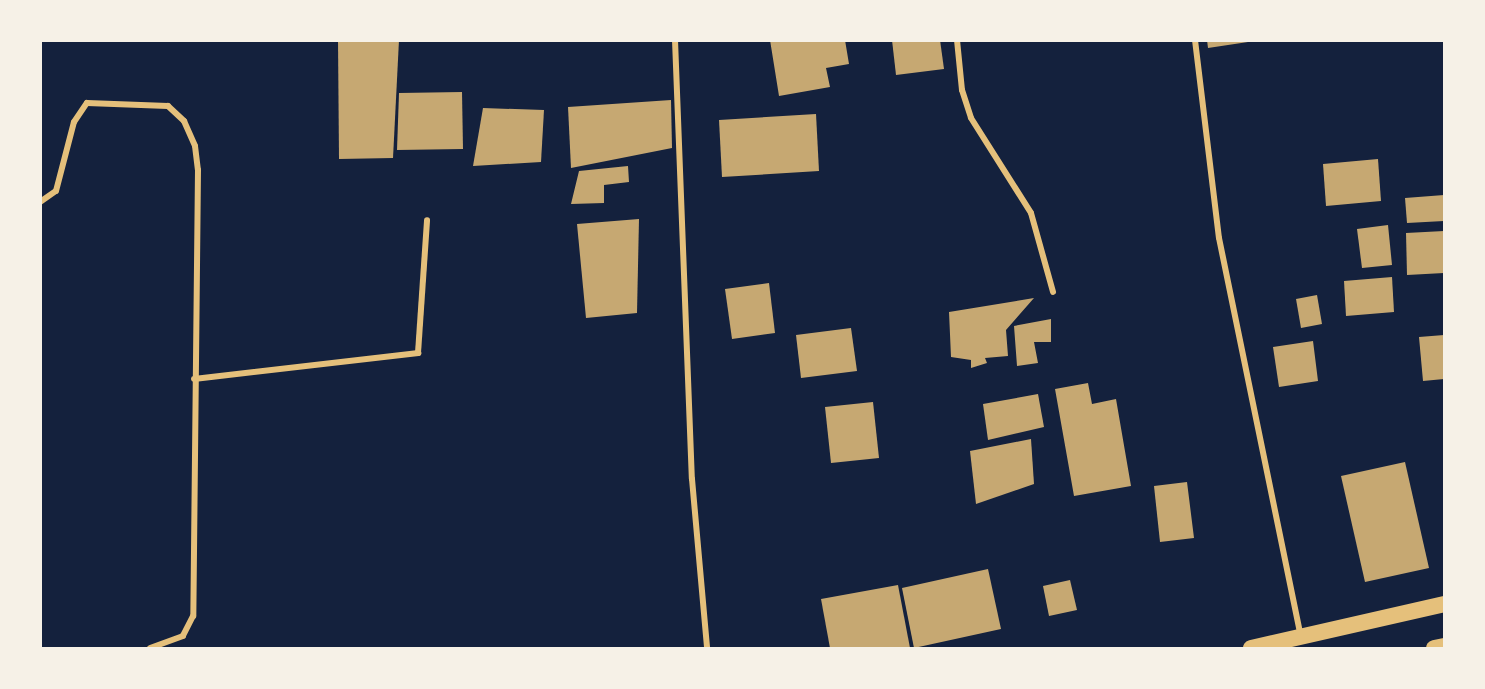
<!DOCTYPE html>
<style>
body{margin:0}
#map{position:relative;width:1485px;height:689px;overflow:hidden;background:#14213d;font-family:"Source Serif 4",serif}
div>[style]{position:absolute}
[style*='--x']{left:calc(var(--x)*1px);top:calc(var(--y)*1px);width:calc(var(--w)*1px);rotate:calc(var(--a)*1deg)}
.building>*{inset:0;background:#c6a872}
.minor>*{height:6px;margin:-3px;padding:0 3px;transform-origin:3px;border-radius:3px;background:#e5c07b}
.trunk>*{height:16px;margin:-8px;padding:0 8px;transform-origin:8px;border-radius:8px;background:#e5c07b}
span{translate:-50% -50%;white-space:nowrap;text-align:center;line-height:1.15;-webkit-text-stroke:4.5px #f6f1e7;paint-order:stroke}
.frame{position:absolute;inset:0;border:42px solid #f6f1e7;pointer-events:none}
</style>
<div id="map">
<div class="building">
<i style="clip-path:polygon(338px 40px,399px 40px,393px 158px,339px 159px)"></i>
<i style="clip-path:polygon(770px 40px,845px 40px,849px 64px,826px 68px,830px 87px,779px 96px)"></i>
<i style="clip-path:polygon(892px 40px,940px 40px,944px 69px,896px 75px)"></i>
<i style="clip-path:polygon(1207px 40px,1248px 40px,1248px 42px,1208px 48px)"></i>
<i style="clip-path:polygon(462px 92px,463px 149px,397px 150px,399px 93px)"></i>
<i style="clip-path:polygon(671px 100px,672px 148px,571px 168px,568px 107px)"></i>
<i style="clip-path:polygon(483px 108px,544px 110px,541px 162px,473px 166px)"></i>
<i style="clip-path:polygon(816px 114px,819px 171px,722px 177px,719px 120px)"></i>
<i style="clip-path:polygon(1378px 159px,1381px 201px,1326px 206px,1323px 164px)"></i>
<i style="clip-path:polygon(628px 166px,629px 182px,604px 185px,604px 203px,571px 204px,579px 171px)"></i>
<i style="clip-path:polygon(1444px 195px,1444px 221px,1407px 223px,1405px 198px)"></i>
<i style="clip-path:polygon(639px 219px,637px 313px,586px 318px,577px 224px)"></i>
<i style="clip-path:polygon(1388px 225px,1392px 265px,1362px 268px,1357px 229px)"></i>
<i style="clip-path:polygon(1444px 231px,1444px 273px,1407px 275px,1406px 233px)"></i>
<i style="clip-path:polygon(1392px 277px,1394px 312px,1346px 316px,1344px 281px)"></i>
<i style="clip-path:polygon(769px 283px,775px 333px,732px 339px,725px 289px)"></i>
<i style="clip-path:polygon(1317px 295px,1322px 324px,1301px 328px,1296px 299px)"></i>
<i style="clip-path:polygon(1034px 298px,1006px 330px,1008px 356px,985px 358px,987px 363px,971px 368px,971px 360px,951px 357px,949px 312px)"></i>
<i style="clip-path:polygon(1051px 319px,1051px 342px,1034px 342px,1038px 363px,1017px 366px,1014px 326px)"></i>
<i style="clip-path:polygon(851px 328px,857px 371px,801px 378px,796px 335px)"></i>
<i style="clip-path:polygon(1444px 335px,1444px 379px,1423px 381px,1419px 337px)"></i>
<i style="clip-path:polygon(1313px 341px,1318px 381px,1279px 387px,1273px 347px)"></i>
<i style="clip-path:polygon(1088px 383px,1092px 404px,1116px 399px,1131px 486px,1074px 496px,1055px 389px)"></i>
<i style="clip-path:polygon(1038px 394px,1044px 427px,988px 440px,983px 404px)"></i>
<i style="clip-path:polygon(873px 402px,879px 458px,831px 463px,825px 407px)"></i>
<i style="clip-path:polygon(1031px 439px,1034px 484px,976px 504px,970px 451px)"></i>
<i style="clip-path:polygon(1405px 462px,1429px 568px,1365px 582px,1341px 476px)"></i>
<i style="clip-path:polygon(1187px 482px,1194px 538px,1160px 542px,1154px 486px)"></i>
<i style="clip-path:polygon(988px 569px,1001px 629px,914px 648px,902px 588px)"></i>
<i style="clip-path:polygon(1070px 580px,1077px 610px,1049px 616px,1043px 586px)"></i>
<i style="clip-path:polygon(898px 585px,910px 648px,830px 648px,821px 599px)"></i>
</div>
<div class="minor">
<i style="--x:675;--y:40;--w:439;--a:87.8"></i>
<i style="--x:692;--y:479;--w:170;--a:84.9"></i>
<i style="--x:957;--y:40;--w:50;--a:84.3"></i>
<i style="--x:962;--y:90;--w:29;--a:72"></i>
<i style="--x:971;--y:118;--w:112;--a:57.7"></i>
<i style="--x:1031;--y:213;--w:82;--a:74.4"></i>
<i style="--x:1195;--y:40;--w:199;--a:83.1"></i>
<i style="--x:1219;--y:238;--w:406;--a:78.4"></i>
<i style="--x:40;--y:202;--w:19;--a:-35"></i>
<i style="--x:56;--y:191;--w:71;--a:-75.4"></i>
<i style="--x:74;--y:122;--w:23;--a:-56"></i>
<i style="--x:87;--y:103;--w:81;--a:2.1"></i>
<i style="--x:168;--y:106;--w:22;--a:43"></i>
<i style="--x:184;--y:121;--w:27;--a:66"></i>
<i style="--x:195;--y:146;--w:24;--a:83"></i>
<i style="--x:198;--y:170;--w:446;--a:90.6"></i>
<i style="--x:193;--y:616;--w:22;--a:117"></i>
<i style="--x:183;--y:636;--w:35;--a:160"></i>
<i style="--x:194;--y:379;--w:226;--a:-6.6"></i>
<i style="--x:418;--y:353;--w:133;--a:-86.1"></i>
</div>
<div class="trunk">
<i style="--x:1251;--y:648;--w:198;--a:-12.8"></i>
<i style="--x:1434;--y:648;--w:10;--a:-11"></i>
</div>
<div class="frame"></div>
</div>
